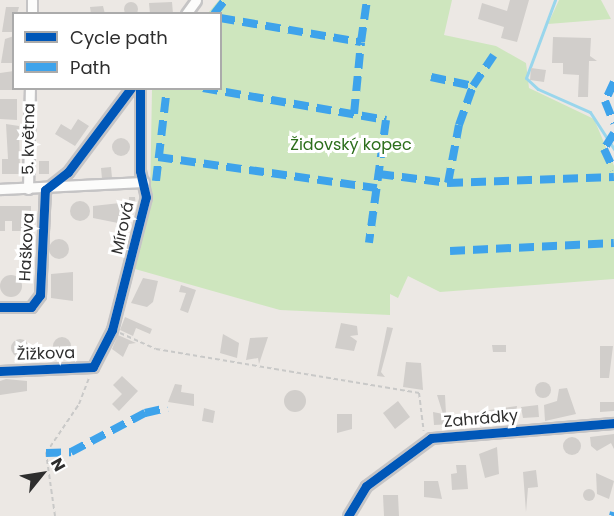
<!DOCTYPE html>
<meta charset="utf-8">
<style>
body{margin:0}
#map{position:relative;width:614px;height:516px;overflow:hidden;background:#ece8e4;font-family:Poppins,sans-serif}
div>[style]{position:absolute}
[style*='--x']{left:calc(var(--x)*1px);top:calc(var(--y)*1px);width:calc(var(--w)*1px);rotate:calc(var(--a)*1deg)}
.green>*{inset:0;background:#cee6be}
.stream>*{height:3px;margin:-1.5px;padding:0 1.5px;transform-origin:1.5px;border-radius:1.5px;background:#99d6ec}
.building>*{inset:0;background:#d1cecb}
.round{border-radius:50%}
.path>*{height:2px;margin-top:-1px;transform-origin:0;background:repeating-linear-gradient(90deg,#c9c9c8 0 4.5px,transparent 0 7.5px)}
.roads{filter:drop-shadow(2px 0 #c5c4c5) drop-shadow(-2px 0 #c5c4c5) drop-shadow(0 2px #c5c4c5) drop-shadow(0 -2px #c5c4c5)}
.street>*{height:9px;margin:-4.5px;padding:0 4.5px;transform-origin:4.5px;border-radius:4.5px;background:#fcfcfb}
.quiet>*{height:8px;margin-top:-4px;transform-origin:0;background:repeating-linear-gradient(90deg,#3ea3eb 0 15px,transparent 0 23px)}
.cycleway>*{height:9px;margin:-4.5px;padding:0 4.5px;transform-origin:4.5px;border-radius:4.5px;background:#0057b8}
span{translate:-50% -50%;white-space:nowrap;text-align:center;line-height:1.15;-webkit-text-stroke:6px #fff;paint-order:stroke}
.street-label{font-size:16px;color:#2e2e2e}
.park-label{font-size:16px;color:#2c6e1b}
.legend{position:absolute;left:12px;top:12px;width:210px;height:78px;box-sizing:border-box;background:#fff;border:2px solid #ababab;margin:0;padding:8px 10px;list-style:none;font-size:18px;color:#2e2e2e}
.legend li{display:flex;align-items:center;gap:12px;height:30px}
.legend b{width:30px;border:2px solid #ababab}
.north{position:absolute;left:12px;top:444px;width:60px;height:60px;-webkit-text-stroke:4px #fff;paint-order:stroke;rotate:60deg;font-size:16px;font-weight:700;line-height:24px;text-align:center;color:#2e2e2e}
.north::after{content:'';display:block;margin:auto;width:21px;height:27px;background:#2e2e2e;clip-path:polygon(50% 0,100% 100%,50% 72%,0 100%)}
</style>
<div id="map">
<div class="green">
<i style="clip-path:polygon(219px 0,452px 0,444px 35px,496px 46px,526px 63px,529px 88px,594px 119px,614px 166px,614px 279px,440px 292px,408px 276px,398px 298px,390px 294px,390px 315px,280px 310px,135px 269px,150px 202px,152px 89px,220px 88px,220px 14px,208px 13px)"></i>
<i style="clip-path:polygon(559px 0,601px 0,611px 19px,548px 24px)"></i>
</div>
<div class="stream">
<i style="--x:555;--y:0;--w:83;--a:110.4"></i>
<i style="--x:526;--y:78;--w:16;--a:43"></i>
<i style="--x:538;--y:89;--w:57;--a:23.9"></i>
<i style="--x:590;--y:112;--w:44;--a:57"></i>
</div>
<div class="building">
<i style="clip-path:polygon(510px 0,529px 0,517px 42px,501px 38px,504px 27px,478px 19px,482px 3px,507px 11px)"></i>
<i style="clip-path:polygon(172px 2px,173px 14px,150px 14px,149px 3px)"></i>
<i class="round" style="left:124px;top:2px;width:14px;height:14px"></i>
<i style="clip-path:polygon(103px 6px,105px 14px,91px 14px,90px 7px)"></i>
<i style="clip-path:polygon(6px 7px,19px 7px,12px 32px,2px 32px)"></i>
<i style="clip-path:polygon(14px 36px,14px 63px,1px 63px,5px 39px)"></i>
<i style="clip-path:polygon(553px 37px,591px 38px,590px 56px,597px 61px,589px 61px,588px 97px,578px 97px,579px 75px,563px 74px,563px 63px,552px 63px)"></i>
<i style="clip-path:polygon(531px 68px,546px 70px,544px 82px,530px 80px)"></i>
<i style="clip-path:polygon(14px 71px,14px 90px,0 90px,0 73px)"></i>
<i style="clip-path:polygon(0 99px,17px 99px,17px 120px,0 119px)"></i>
<i style="clip-path:polygon(78px 119px,89px 126px,75px 146px,55px 134px,61px 124px,71px 130px)"></i>
<i style="clip-path:polygon(6px 124px,19px 126px,20px 174px,2px 174px,2px 159px,8px 159px)"></i>
<i class="round" style="left:112px;top:138px;width:18px;height:18px"></i>
<i style="clip-path:polygon(39px 161px,49px 161px,49px 174px,39px 174px)"></i>
<i style="clip-path:polygon(111px 167px,112px 178px,102px 179px,101px 168px)"></i>
<i style="clip-path:polygon(129px 197px,135px 197px,136px 207px,129px 208px,129px 216px,118px 216px,118px 223px,93px 218px,93px 206px,129px 202px)"></i>
<i class="round" style="left:70px;top:201px;width:20px;height:20px"></i>
<i style="clip-path:polygon(0 206px,31px 206px,31px 231px,12px 231px,12px 221px,5px 221px,5px 231px,0 231px)"></i>
<i class="round" style="left:49px;top:239px;width:20px;height:20px"></i>
<i style="clip-path:polygon(73px 272px,73px 301px,51px 298px,51px 274px)"></i>
<i class="round" style="left:0;top:275px;width:22px;height:22px"></i>
<i style="clip-path:polygon(143px 278px,158px 281px,153px 302px,147px 307px,131px 303px)"></i>
<i style="clip-path:polygon(181px 285px,196px 290px,188px 313px,180px 310px,186px 293px,179px 292px)"></i>
<i style="clip-path:polygon(125px 317px,152px 329px,150px 334px,136px 328px,133px 336px,120px 330px)"></i>
<i style="clip-path:polygon(341px 323px,357px 326px,358px 335px,350px 336px,357px 341px,354px 351px,335px 348px)"></i>
<i style="clip-path:polygon(387px 327px,393px 328px,381px 372px,385px 377px,377px 376px)"></i>
<i style="clip-path:polygon(223px 334px,239px 343px,237px 358px,220px 353px)"></i>
<i style="clip-path:polygon(118px 335px,136px 343px,129px 344px,123px 357px,112px 349px)"></i>
<i class="round" style="left:53px;top:337px;width:18px;height:18px"></i>
<i style="clip-path:polygon(268px 337px,259px 364px,258px 358px,246px 360px,250px 338px)"></i>
<i class="round" style="left:11px;top:339px;width:18px;height:18px"></i>
<i style="clip-path:polygon(492px 345px,506px 345px,506px 352px,493px 352px)"></i>
<i style="clip-path:polygon(600px 346px,613px 346px,609px 378px,600px 378px)"></i>
<i style="clip-path:polygon(406px 362px,421px 363px,423px 390px,403px 387px)"></i>
<i style="clip-path:polygon(122px 376px,138px 391px,119px 411px,112px 404px,122px 394px,113px 385px)"></i>
<i style="clip-path:polygon(6px 379px,27px 381px,27px 391px,0 395px,0 381px)"></i>
<i class="round" style="left:535px;top:382px;width:16px;height:16px"></i>
<i style="clip-path:polygon(175px 384px,182px 385px,181px 392px,194px 394px,194px 406px,168px 402px)"></i>
<i style="clip-path:polygon(567px 388px,576px 414px,545px 421px,544px 405px,557px 401px,559px 389px)"></i>
<i class="round" style="left:284px;top:390px;width:22px;height:22px"></i>
<i style="clip-path:polygon(437px 395px,445px 395px,446px 414px,454px 413px,454px 424px,434px 425px,433px 412px,443px 414px)"></i>
<i style="clip-path:polygon(398px 401px,410px 417px,395px 429px,383px 413px)"></i>
<i style="clip-path:polygon(600px 402px,614px 402px,614px 411px,600px 412px)"></i>
<i style="clip-path:polygon(538px 405px,539px 417px,523px 418px,521px 407px)"></i>
<i style="clip-path:polygon(517px 406px,515px 420px,477px 422px,476px 412px)"></i>
<i style="clip-path:polygon(204px 408px,215px 411px,213px 423px,202px 421px)"></i>
<i style="clip-path:polygon(337px 414px,352px 414px,352px 429px,337px 433px)"></i>
<i style="clip-path:polygon(614px 434px,614px 449px,611px 443px,597px 451px,591px 446px,590px 437px)"></i>
<i class="round" style="left:563px;top:437px;width:18px;height:18px"></i>
<i style="clip-path:polygon(497px 447px,499px 474px,485px 478px,479px 454px)"></i>
<i style="clip-path:polygon(456px 465px,466px 465px,468px 489px,452px 490px,451px 474px,457px 473px)"></i>
<i style="clip-path:polygon(536px 470px,538px 487px,528px 488px,526px 512px,523px 472px)"></i>
<i style="clip-path:polygon(596px 473px,614px 481px,609px 499px,597px 494px)"></i>
<i style="clip-path:polygon(424px 481px,438px 481px,442px 499px,424px 497px)"></i>
<i class="round" style="left:583px;top:489px;width:12px;height:12px"></i>
<i style="clip-path:polygon(383px 495px,398px 495px,399px 516px,384px 516px)"></i>
</div>
<div class="path">
<i style="--x:120;--y:333;--w:39;--a:24"></i>
<i style="--x:156;--y:349;--w:267;--a:9.5"></i>
<i style="--x:419;--y:393;--w:38;--a:83"></i>
<i style="--x:55;--y:516;--w:64;--a:-98.1"></i>
<i style="--x:46;--y:453;--w:59;--a:-56"></i>
<i style="--x:79;--y:404;--w:30;--a:-69"></i>
</div>
<div class="roads">
<div class="street">
<i style="--x:32;--y:14;--w:14;--a:-90"></i>
<i style="--x:186;--y:14;--w:17;--a:-54"></i>
<i style="--x:0;--y:189;--w:144;--a:-2.8"></i>
<i style="--x:28;--y:189;--w:101;--a:-88.9"></i>
<i style="--x:0;--y:307;--w:31;--a:0"></i>
<i style="--x:31;--y:307;--w:15;--a:-53"></i>
<i style="--x:40;--y:295;--w:105;--a:-87.3"></i>
<i style="--x:45;--y:190;--w:29;--a:-38"></i>
<i style="--x:68;--y:172;--w:105;--a:-53.1"></i>
<i style="--x:0;--y:371;--w:93;--a:-2.5"></i>
<i style="--x:93;--y:367;--w:42;--a:-62.8"></i>
<i style="--x:112;--y:330;--w:137;--a:-75.7"></i>
<i style="--x:146;--y:197;--w:27;--a:-103"></i>
<i style="--x:140;--y:171;--w:83;--a:-90"></i>
<i style="--x:348;--y:516;--w:35;--a:-59"></i>
<i style="--x:366;--y:486;--w:81;--a:-36.4"></i>
<i style="--x:431;--y:438;--w:184;--a:-4.7"></i>
</div>
</div>
<div class="quiet">
<i style="--x:214;--y:14;--w:18;--a:-52"></i>
<i style="--x:220;--y:18;--w:143;--a:9.7"></i>
<i style="--x:361;--y:42;--w:42;--a:-81.9"></i>
<i style="--x:431;--y:77;--w:43;--a:12.1"></i>
<i style="--x:614;--y:82;--w:21;--a:115"></i>
<i style="--x:605;--y:101;--w:24;--a:68"></i>
<i style="--x:203;--y:88;--w:186;--a:9.9"></i>
<i style="--x:386;--y:120;--w:124;--a:97.9"></i>
<i style="--x:354;--y:114;--w:72;--a:-84.4"></i>
<i style="--x:614;--y:133;--w:19;--a:122"></i>
<i style="--x:604;--y:149;--w:23;--a:65"></i>
<i style="--x:158;--y:157;--w:221;--a:8.1"></i>
<i style="--x:379;--y:174;--w:70;--a:7.4"></i>
<i style="--x:448;--y:183;--w:166;--a:-2.1"></i>
<i style="--x:156;--y:181;--w:94;--a:-83.3"></i>
<i style="--x:448;--y:183;--w:59;--a:-79.3"></i>
<i style="--x:459;--y:125;--w:41;--a:-70.3"></i>
<i style="--x:473;--y:86;--w:37;--a:-56"></i>
<i style="--x:450;--y:251;--w:164;--a:-2.8"></i>
<i style="--x:46;--y:453;--w:25;--a:-2"></i>
<i style="--x:71;--y:452;--w:84;--a:-27.8"></i>
<i style="--x:145;--y:413;--w:23;--a:-13"></i>
<i style="--x:613;--y:516;--w:4;--a:-76"></i>
</div>
<div class="cycleway">
<i style="--x:0;--y:307;--w:31;--a:0"></i>
<i style="--x:31;--y:307;--w:15;--a:-53"></i>
<i style="--x:40;--y:295;--w:105;--a:-87.3"></i>
<i style="--x:45;--y:190;--w:29;--a:-38"></i>
<i style="--x:68;--y:172;--w:105;--a:-53.1"></i>
<i style="--x:0;--y:371;--w:93;--a:-2.5"></i>
<i style="--x:93;--y:367;--w:42;--a:-62.8"></i>
<i style="--x:112;--y:330;--w:137;--a:-75.7"></i>
<i style="--x:146;--y:197;--w:27;--a:-103"></i>
<i style="--x:140;--y:171;--w:83;--a:-90"></i>
<i style="--x:348;--y:516;--w:35;--a:-59"></i>
<i style="--x:366;--y:486;--w:81;--a:-36.4"></i>
<i style="--x:431;--y:438;--w:184;--a:-4.7"></i>
</div>
<div class="street-label">
<span style="left:29px;top:139px;rotate:-89deg">5. května</span>
<span style="left:123px;top:228px;rotate:-77deg">Mírová</span>
<span style="left:27px;top:247px;rotate:-87deg">Haškova</span>
<span style="left:46px;top:354px;rotate:-2deg">Žižkova</span>
<span style="left:481px;top:419px;rotate:-5deg">Zahrádky</span>
</div>
<div class="park-label">
<span style="left:351px;top:145px">Židovský kopec</span>
</div>
<ul class="legend">
<li><b style="height:8px;background:#0057b8"></b>Cycle path</li>
<li><b style="height:8px;background:#3ea3eb"></b>Path</li>
</ul>
<div class="north">N</div>
</div>
